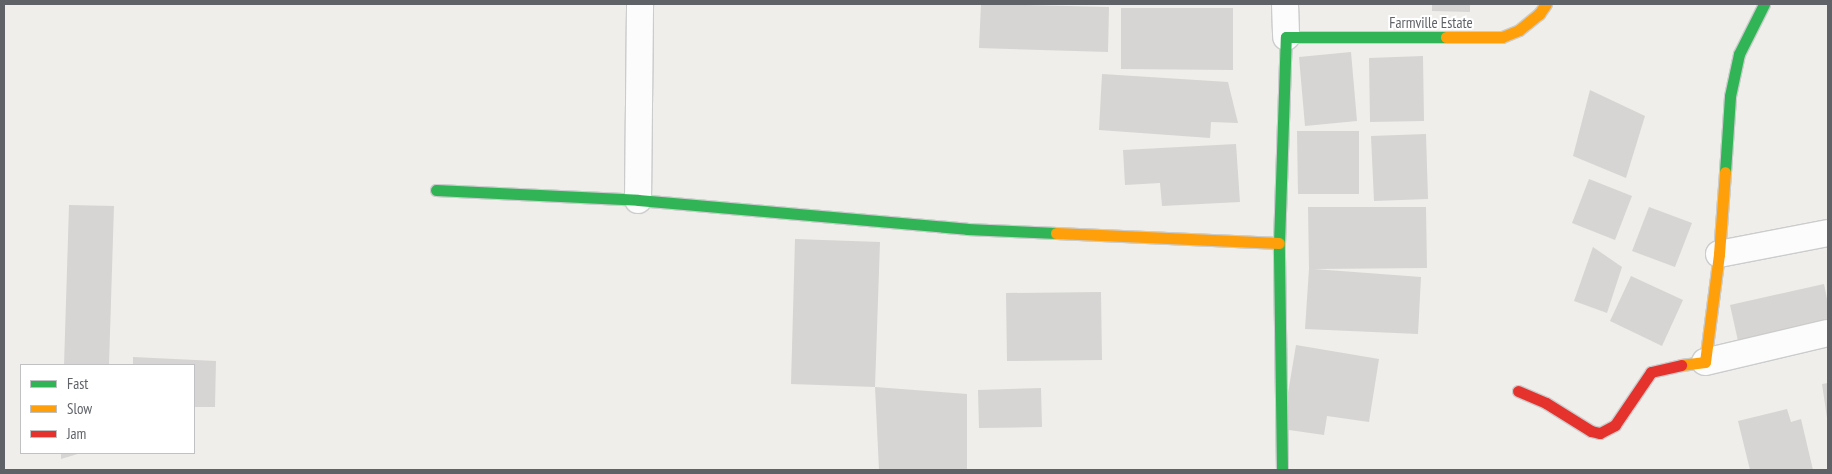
<!DOCTYPE html>
<style>
body{margin:0}
#map{position:relative;width:1832px;height:474px;overflow:hidden;background:#efeeea;font-family:"PT Sans Narrow",sans-serif}
div>[style]{position:absolute}
[style*='--x']{left:calc(var(--x)*1px);top:calc(var(--y)*1px);width:calc(var(--w)*1px);rotate:calc(var(--a)*1deg)}
.building>*{inset:0;background:#d6d5d3}
.roads{filter:drop-shadow(1px 0 #cbcccc) drop-shadow(-1px 0 #cbcccc) drop-shadow(0 1px #cbcccc) drop-shadow(0 -1px #cbcccc)}
.street>*{height:26px;margin:-13px;padding:0 13px;transform-origin:13px;border-radius:13px;background:#fdfcfc}
.fast>*{height:11px;margin:-5.5px;padding:0 5.5px;transform-origin:5.5px;border-radius:5.5px;background:#30b455}
.slow>*{height:11px;margin:-5.5px;padding:0 5.5px;transform-origin:5.5px;border-radius:5.5px;background:#ff9f0a}
.jam>*{height:11px;margin:-5.5px;padding:0 5.5px;transform-origin:5.5px;border-radius:5.5px;background:#e5322d}
span{translate:-50% -50%;white-space:nowrap;text-align:center;line-height:1.15;-webkit-text-stroke:4px #fff;paint-order:stroke}
.street-label{font-size:15px;color:#5f6368}
.frame{position:absolute;inset:0;border:5px solid #5f6368;pointer-events:none}
.legend{position:absolute;left:20px;top:364px;width:175px;height:90px;box-sizing:border-box;background:#fff;border:1px solid #bfc1c3;margin:0;padding:6px 9px;list-style:none;font-size:15px;color:#5f6368}
.legend li{display:flex;align-items:center;gap:10px;height:25px}
.legend b{width:25px;border:1px solid #bfc1c3}
</style>
<div id="map">
<div class="building">
<i style="clip-path:polygon(981px 4px,1109px 7px,1108px 52px,979px 48px)"></i>
<i style="clip-path:polygon(1432px 4px,1470px 4px,1470px 12px,1432px 11px)"></i>
<i style="clip-path:polygon(1121px 8px,1233px 8px,1233px 70px,1121px 69px)"></i>
<i style="clip-path:polygon(1351px 52px,1357px 121px,1305px 126px,1299px 57px)"></i>
<i style="clip-path:polygon(1423px 56px,1424px 121px,1370px 122px,1369px 58px)"></i>
<i style="clip-path:polygon(1102px 74px,1228px 82px,1238px 123px,1211px 122px,1210px 138px,1099px 130px)"></i>
<i style="clip-path:polygon(1590px 90px,1645px 116px,1626px 178px,1573px 156px)"></i>
<i style="clip-path:polygon(1297px 131px,1359px 131px,1359px 194px,1298px 194px)"></i>
<i style="clip-path:polygon(1426px 134px,1428px 199px,1374px 201px,1371px 136px)"></i>
<i style="clip-path:polygon(1236px 144px,1240px 202px,1162px 206px,1160px 183px,1125px 185px,1123px 150px)"></i>
<i style="clip-path:polygon(1589px 179px,1632px 196px,1615px 240px,1572px 223px)"></i>
<i style="clip-path:polygon(69px 205px,114px 206px,109px 365px,64px 365px)"></i>
<i style="clip-path:polygon(1308px 207px,1426px 207px,1427px 268px,1314px 269px,1421px 277px,1418px 334px,1305px 329px,1309px 269px)"></i>
<i style="clip-path:polygon(1649px 207px,1692px 223px,1675px 267px,1632px 251px)"></i>
<i style="clip-path:polygon(795px 239px,880px 242px,875px 387px,967px 394px,967px 470px,879px 470px,875px 387px,791px 384px)"></i>
<i style="clip-path:polygon(1593px 247px,1622px 267px,1607px 313px,1574px 301px)"></i>
<i style="clip-path:polygon(1631px 276px,1683px 300px,1662px 346px,1610px 321px)"></i>
<i style="clip-path:polygon(1824px 284px,1828px 304px,1828px 321px,1738px 341px,1730px 305px)"></i>
<i style="clip-path:polygon(1101px 292px,1102px 360px,1007px 361px,1006px 293px)"></i>
<i style="clip-path:polygon(1296px 345px,1379px 359px,1369px 422px,1327px 416px,1324px 435px,1282px 429px)"></i>
<i style="clip-path:polygon(133px 357px,216px 361px,215px 407px,194px 407px,194px 365px,133px 365px)"></i>
<i style="clip-path:polygon(1828px 383px,1828px 418px,1827px 418px,1822px 384px)"></i>
<i style="clip-path:polygon(1041px 388px,1042px 427px,979px 428px,978px 390px)"></i>
<i style="clip-path:polygon(1787px 409px,1791px 422px,1801px 419px,1813px 470px,1750px 470px,1738px 421px)"></i>
<i style="clip-path:polygon(61px 453px,81px 453px,61px 459px)"></i>
</div>
<div class="roads">
<div class="street">
<i style="--x:1285;--y:4;--w:33;--a:88"></i>
<i style="--x:638;--y:200;--w:196;--a:-89.4"></i>
<i style="--x:1719;--y:254;--w:111;--a:-10.9"></i>
<i style="--x:1705;--y:362;--w:126;--a:-13.3"></i>
</div>
<div class="fast">
<i style="--x:1725;--y:172;--w:76;--a:-86.2"></i>
<i style="--x:1730;--y:96;--w:43;--a:-77.9"></i>
<i style="--x:1739;--y:54;--w:56;--a:-63.4"></i>
<i style="--x:436;--y:190;--w:202;--a:2.8"></i>
<i style="--x:638;--y:200;--w:330;--a:5"></i>
<i style="--x:967;--y:229;--w:89;--a:2.6"></i>
<i style="--x:1282;--y:470;--w:227;--a:-90.8"></i>
<i style="--x:1279;--y:243;--w:206;--a:-88.1"></i>
<i style="--x:1286;--y:37;--w:160;--a:0"></i>
</div>
<div class="slow">
<i style="--x:1446;--y:37;--w:56;--a:0"></i>
<i style="--x:1502;--y:37;--w:18;--a:-22"></i>
<i style="--x:1519;--y:30;--w:26;--a:-39"></i>
<i style="--x:1539;--y:14;--w:12;--a:-55"></i>
<i style="--x:1056;--y:233;--w:223;--a:2.6"></i>
<i style="--x:1681;--y:365;--w:24;--a:-7"></i>
<i style="--x:1705;--y:362;--w:109;--a:-82.6"></i>
<i style="--x:1719;--y:254;--w:82;--a:-85.8"></i>
</div>
<div class="jam">
<i style="--x:1518;--y:391;--w:30;--a:23"></i>
<i style="--x:1546;--y:403;--w:53;--a:31.9"></i>
<i style="--x:1591;--y:431;--w:9;--a:13"></i>
<i style="--x:1600;--y:433;--w:17;--a:-28"></i>
<i style="--x:1615;--y:425;--w:64;--a:-55.8"></i>
<i style="--x:1651;--y:372;--w:31;--a:-13"></i>
</div>
</div>
<div class="street-label">
<span style="left:1431px;top:23px">Farmville Estate</span>
</div>
<div class="frame"></div>
<ul class="legend">
<li><b style="height:6px;background:#30b455"></b>Fast</li>
<li><b style="height:6px;background:#ff9f0a"></b>Slow</li>
<li><b style="height:6px;background:#e5322d"></b>Jam</li>
</ul>
</div>
